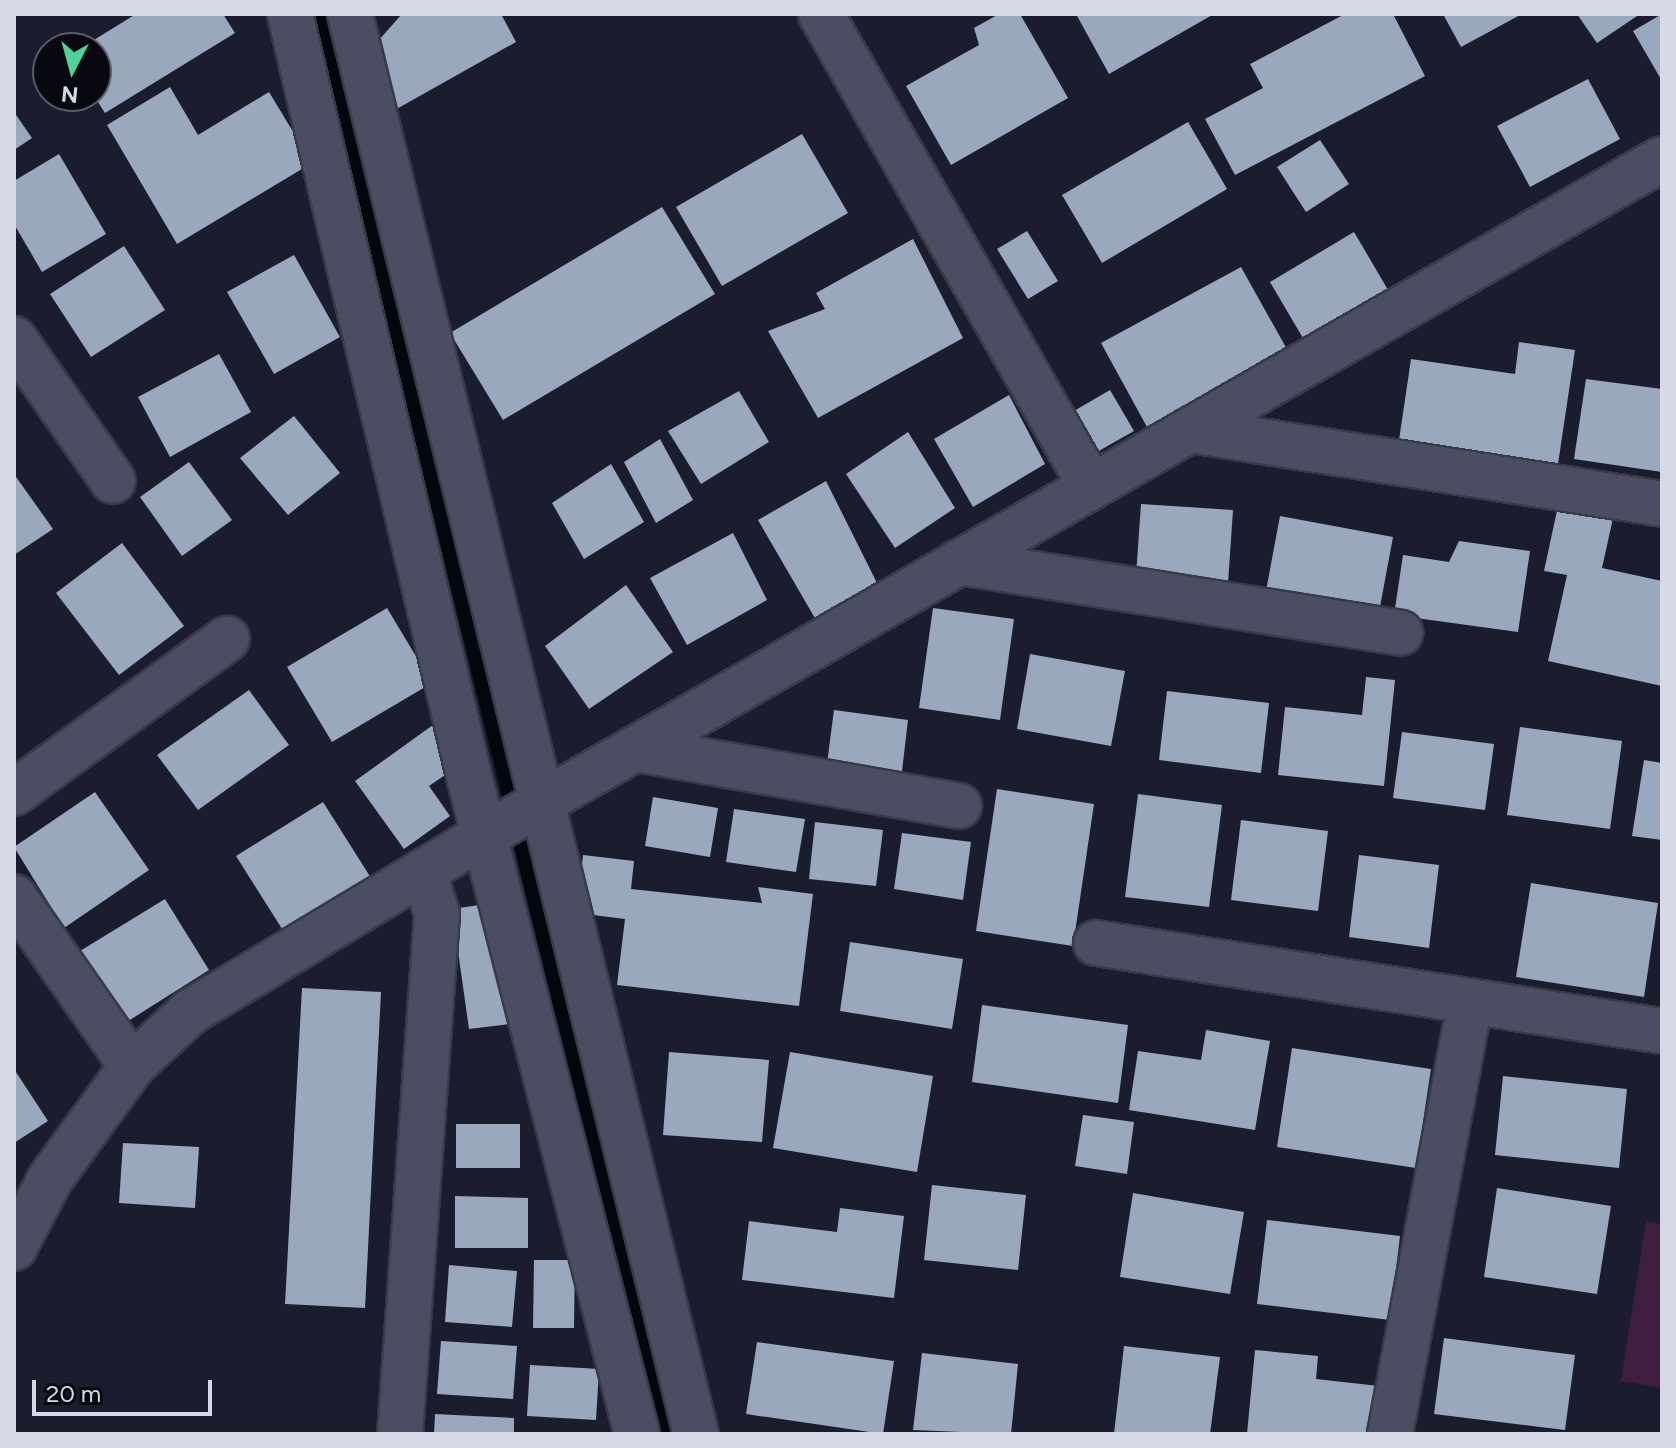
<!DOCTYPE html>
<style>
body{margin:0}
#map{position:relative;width:1676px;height:1448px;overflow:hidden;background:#1b1d2f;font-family:Figtree,sans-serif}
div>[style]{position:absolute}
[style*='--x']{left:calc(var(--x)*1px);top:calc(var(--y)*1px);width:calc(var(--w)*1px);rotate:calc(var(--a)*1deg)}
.green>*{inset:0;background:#3f1e40}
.stream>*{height:18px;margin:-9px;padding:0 9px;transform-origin:9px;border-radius:9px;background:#00070d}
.building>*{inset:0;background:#99a8bc}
.roads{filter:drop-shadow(2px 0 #383a48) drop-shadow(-2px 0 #383a48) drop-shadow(0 2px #383a48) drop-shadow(0 -2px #383a48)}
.minor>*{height:44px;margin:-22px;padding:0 22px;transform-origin:22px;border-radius:22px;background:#4b4e62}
span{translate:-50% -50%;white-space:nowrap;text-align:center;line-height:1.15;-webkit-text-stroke:8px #070810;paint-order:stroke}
.frame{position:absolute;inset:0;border:16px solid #d7dae6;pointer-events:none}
.north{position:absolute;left:32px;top:32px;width:80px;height:80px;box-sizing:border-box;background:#070810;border:2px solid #5a5c66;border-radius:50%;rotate:186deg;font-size:22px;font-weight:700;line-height:32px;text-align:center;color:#d7dae6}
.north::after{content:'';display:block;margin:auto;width:28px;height:36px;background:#50d398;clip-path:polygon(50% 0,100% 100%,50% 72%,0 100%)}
.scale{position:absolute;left:32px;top:1380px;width:180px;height:36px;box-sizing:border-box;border:4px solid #d7dae6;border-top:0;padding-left:10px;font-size:24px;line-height:28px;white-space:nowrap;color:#d7dae6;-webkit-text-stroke:6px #070810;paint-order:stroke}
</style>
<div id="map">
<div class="green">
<i style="clip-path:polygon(1646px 1221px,1662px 1224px,1662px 1388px,1621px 1381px)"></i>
</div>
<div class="stream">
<i style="--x:320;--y:14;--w:1462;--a:76.27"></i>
</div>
<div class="building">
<i style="clip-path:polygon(136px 14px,223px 14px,235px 33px,105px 113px,94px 96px,96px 48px,81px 48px)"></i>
<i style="clip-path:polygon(402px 14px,501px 14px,516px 42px,393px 111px,378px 41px)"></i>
<i style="clip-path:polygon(999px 14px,1020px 14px,1068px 98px,951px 165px,906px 86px,979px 45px,974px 28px)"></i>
<i style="clip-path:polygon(1076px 14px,1214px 14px,1109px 74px)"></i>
<i style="clip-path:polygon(1345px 14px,1393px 14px,1425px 76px,1235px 175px,1205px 119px,1263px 88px,1250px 64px)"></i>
<i style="clip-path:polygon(1443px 14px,1522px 14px,1461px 47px)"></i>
<i style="clip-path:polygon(1577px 14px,1640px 14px,1597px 43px)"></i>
<i style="clip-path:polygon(1662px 14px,1662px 81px,1633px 31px)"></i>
<i style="clip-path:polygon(1588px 79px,1620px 139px,1530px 187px,1497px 126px)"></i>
<i style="clip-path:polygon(170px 87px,198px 135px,269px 92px,312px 163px,177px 244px,107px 125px)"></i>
<i style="clip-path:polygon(14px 112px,32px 138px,14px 150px)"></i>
<i style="clip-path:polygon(1188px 122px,1227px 189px,1102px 263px,1062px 195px)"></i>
<i style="clip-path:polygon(802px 134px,848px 213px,722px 286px,676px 207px)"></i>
<i style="clip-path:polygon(1320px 140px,1349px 184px,1306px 212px,1277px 167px)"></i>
<i style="clip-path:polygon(59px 154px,106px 234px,42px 272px,14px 224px,14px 181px)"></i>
<i style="clip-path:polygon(662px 207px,715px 294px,503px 420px,450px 333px)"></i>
<i style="clip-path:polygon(1027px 231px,1058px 281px,1028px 299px,997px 249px)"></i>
<i style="clip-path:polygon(1354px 232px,1391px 295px,1307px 345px,1270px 282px)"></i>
<i style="clip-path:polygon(913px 239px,963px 338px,818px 418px,768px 331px,825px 309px,816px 293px)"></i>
<i style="clip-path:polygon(124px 246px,165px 310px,91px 357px,50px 294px)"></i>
<i style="clip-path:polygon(294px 255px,340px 337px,274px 374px,227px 292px)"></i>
<i style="clip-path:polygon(1241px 267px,1288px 351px,1147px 427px,1101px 343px)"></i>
<i style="clip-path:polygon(1519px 342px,1575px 350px,1558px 464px,1399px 440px,1411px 359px,1515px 374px)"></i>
<i style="clip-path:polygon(219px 354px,251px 412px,170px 457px,138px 397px)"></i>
<i style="clip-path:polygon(1586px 379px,1662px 389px,1662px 472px,1574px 459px)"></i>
<i style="clip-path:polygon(1110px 390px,1134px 431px,1097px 452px,1074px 411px)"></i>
<i style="clip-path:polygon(739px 391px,769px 442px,701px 484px,668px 431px)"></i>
<i style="clip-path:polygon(1009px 395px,1045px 464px,973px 507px,934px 439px)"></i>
<i style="clip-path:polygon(294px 416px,340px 473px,288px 515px,240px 458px)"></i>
<i style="clip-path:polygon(908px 432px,955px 508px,895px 548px,846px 474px)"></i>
<i style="clip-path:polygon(660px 439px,693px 500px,656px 523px,624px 462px)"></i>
<i style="clip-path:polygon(189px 462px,232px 520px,182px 556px,140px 497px)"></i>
<i style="clip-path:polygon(611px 464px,644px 522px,584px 559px,552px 503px)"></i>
<i style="clip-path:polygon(14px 474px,53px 529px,14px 555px)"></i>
<i style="clip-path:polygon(826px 481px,879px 587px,816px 620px,758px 520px)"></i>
<i style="clip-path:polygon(1141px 504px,1233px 510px,1228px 583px,1136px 576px)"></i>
<i style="clip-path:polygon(1558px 506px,1613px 518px,1602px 568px,1662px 581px,1662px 686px,1548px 661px,1567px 575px,1544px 571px)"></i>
<i style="clip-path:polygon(1280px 516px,1393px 537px,1379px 612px,1266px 591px)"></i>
<i style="clip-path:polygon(733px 533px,767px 600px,687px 645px,650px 578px)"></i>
<i style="clip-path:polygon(1459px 541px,1530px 551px,1518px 632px,1394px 615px,1403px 555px,1449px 562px)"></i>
<i style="clip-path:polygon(122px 543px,184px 626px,119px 675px,56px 593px)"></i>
<i style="clip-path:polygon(626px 585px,673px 652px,589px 709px,545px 646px)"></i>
<i style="clip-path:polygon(387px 608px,432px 683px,332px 742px,287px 667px)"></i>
<i style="clip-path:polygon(933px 608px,1014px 619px,1000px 720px,919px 708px)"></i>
<i style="clip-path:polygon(1030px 654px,1125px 671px,1111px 746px,1017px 729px)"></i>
<i style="clip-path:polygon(1366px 677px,1395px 680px,1384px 786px,1278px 775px,1285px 707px,1362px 715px)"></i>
<i style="clip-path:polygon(249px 690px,289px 745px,198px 810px,157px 755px)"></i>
<i style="clip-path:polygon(1167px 691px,1269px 703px,1261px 773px,1159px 760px)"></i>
<i style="clip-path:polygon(834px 710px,908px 720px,901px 780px,826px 771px)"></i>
<i style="clip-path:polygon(433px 725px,451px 771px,429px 786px,450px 816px,404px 849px,355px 781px)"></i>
<i style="clip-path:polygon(1520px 727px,1622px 741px,1610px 829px,1507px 815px)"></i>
<i style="clip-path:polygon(1402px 732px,1494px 744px,1485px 810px,1393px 798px)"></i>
<i style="clip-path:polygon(1644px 760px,1662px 763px,1662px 840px,1632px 836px)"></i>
<i style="clip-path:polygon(997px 789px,1094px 804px,1073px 946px,976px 931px)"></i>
<i style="clip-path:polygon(95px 792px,149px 870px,64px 928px,14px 847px)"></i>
<i style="clip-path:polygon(1138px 794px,1222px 805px,1209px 907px,1125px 897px)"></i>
<i style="clip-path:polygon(653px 797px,718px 808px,710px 857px,645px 846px)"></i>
<i style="clip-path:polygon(323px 802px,371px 878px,284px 932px,236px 856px)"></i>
<i style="clip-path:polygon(734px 809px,805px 819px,796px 872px,726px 862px)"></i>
<i style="clip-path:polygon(1241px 820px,1328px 831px,1318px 911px,1231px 900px)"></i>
<i style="clip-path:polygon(815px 822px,883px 830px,876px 886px,809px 879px)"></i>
<i style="clip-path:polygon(902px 833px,971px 842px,963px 900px,894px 889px)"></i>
<i style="clip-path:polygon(583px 855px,634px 861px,631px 889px,762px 903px,758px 887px,813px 894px,799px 1006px,617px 985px,625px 919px,577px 913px)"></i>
<i style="clip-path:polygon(1359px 855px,1439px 865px,1429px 948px,1349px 937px)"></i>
<i style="clip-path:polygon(1531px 883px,1658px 903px,1644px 997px,1516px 977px)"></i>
<i style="clip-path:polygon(165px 899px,209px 970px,125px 1023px,80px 951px)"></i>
<i style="clip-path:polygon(493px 903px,510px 1024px,469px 1029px,452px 909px)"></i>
<i style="clip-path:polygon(850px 942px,963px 959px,952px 1029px,840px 1011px)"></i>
<i style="clip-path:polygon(302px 988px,381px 992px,365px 1308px,285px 1304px)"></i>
<i style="clip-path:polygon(982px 1005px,1128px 1025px,1118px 1103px,972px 1082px)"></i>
<i style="clip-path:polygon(1206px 1030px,1270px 1041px,1255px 1130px,1129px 1110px,1138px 1051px,1201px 1060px)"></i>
<i style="clip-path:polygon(1292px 1048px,1431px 1069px,1416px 1168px,1277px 1147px)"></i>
<i style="clip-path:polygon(669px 1052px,769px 1060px,762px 1142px,663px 1135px)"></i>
<i style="clip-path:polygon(790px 1052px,933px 1076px,917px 1172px,773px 1148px)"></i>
<i style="clip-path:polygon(14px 1069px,48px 1121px,14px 1143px)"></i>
<i style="clip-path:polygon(1503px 1076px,1627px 1089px,1619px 1168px,1495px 1155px)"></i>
<i style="clip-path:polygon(1083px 1115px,1134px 1122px,1127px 1174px,1075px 1166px)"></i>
<i style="clip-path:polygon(456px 1124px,520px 1124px,520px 1168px,456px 1168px)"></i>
<i style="clip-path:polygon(123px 1143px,199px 1147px,195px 1208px,119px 1203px)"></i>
<i style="clip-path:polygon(932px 1185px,1026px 1195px,1018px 1270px,924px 1260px)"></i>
<i style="clip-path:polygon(1497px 1188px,1611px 1206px,1597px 1294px,1484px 1277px)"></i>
<i style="clip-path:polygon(1133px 1193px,1244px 1212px,1230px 1294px,1120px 1277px)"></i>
<i style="clip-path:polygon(455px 1196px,528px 1198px,528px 1248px,455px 1248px)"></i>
<i style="clip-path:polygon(840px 1208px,904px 1216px,894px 1298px,742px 1280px,749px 1221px,837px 1232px)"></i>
<i style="clip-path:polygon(1267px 1220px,1400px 1236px,1390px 1320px,1257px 1304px)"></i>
<i style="clip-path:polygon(534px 1260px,575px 1260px,574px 1328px,533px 1328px)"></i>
<i style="clip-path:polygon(449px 1265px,517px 1271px,512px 1327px,445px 1322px)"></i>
<i style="clip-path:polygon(1444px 1338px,1575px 1355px,1565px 1430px,1434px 1414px)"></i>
<i style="clip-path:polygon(441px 1341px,517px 1346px,513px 1399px,437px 1394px)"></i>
<i style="clip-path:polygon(757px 1342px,894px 1361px,883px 1434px,746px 1414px)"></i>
<i style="clip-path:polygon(1124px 1346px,1220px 1357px,1210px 1434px,1114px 1434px)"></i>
<i style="clip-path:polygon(1255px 1350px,1318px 1356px,1316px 1379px,1379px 1386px,1374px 1434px,1247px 1434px)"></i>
<i style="clip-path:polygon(922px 1353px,1018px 1364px,1011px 1434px,913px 1430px)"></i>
<i style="clip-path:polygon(530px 1365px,599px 1369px,596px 1420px,527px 1416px)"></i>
<i style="clip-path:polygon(435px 1414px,514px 1418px,514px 1434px,434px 1434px)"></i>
</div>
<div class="roads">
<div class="minor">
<i style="--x:290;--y:14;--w:787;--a:76.78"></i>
<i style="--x:470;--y:780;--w:675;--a:75.68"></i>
<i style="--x:350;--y:14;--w:1462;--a:76.31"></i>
<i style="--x:821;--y:14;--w:544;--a:60.23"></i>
<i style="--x:14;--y:339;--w:173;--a:55.1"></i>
<i style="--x:1190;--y:430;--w:478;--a:8.9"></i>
<i style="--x:959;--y:562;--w:447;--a:9.1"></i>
<i style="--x:636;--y:749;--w:328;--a:10"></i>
<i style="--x:14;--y:793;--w:263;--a:-35.9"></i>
<i style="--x:14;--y:897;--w:206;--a:55.1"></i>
<i style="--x:1096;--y:943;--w:573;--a:8.84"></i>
<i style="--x:14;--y:1248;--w:78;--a:-62.4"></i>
<i style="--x:50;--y:1179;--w:140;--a:-54"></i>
<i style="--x:132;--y:1066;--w:79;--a:-43"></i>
<i style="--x:190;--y:1012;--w:344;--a:-31"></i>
<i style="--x:485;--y:835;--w:1357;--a:-29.87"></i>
<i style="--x:400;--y:1434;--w:521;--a:-85.93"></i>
<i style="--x:437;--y:914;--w:43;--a:-107.6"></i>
<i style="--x:1390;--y:1434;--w:438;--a:-79.5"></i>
</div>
</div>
<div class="frame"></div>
<div class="north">N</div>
<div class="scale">20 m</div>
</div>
